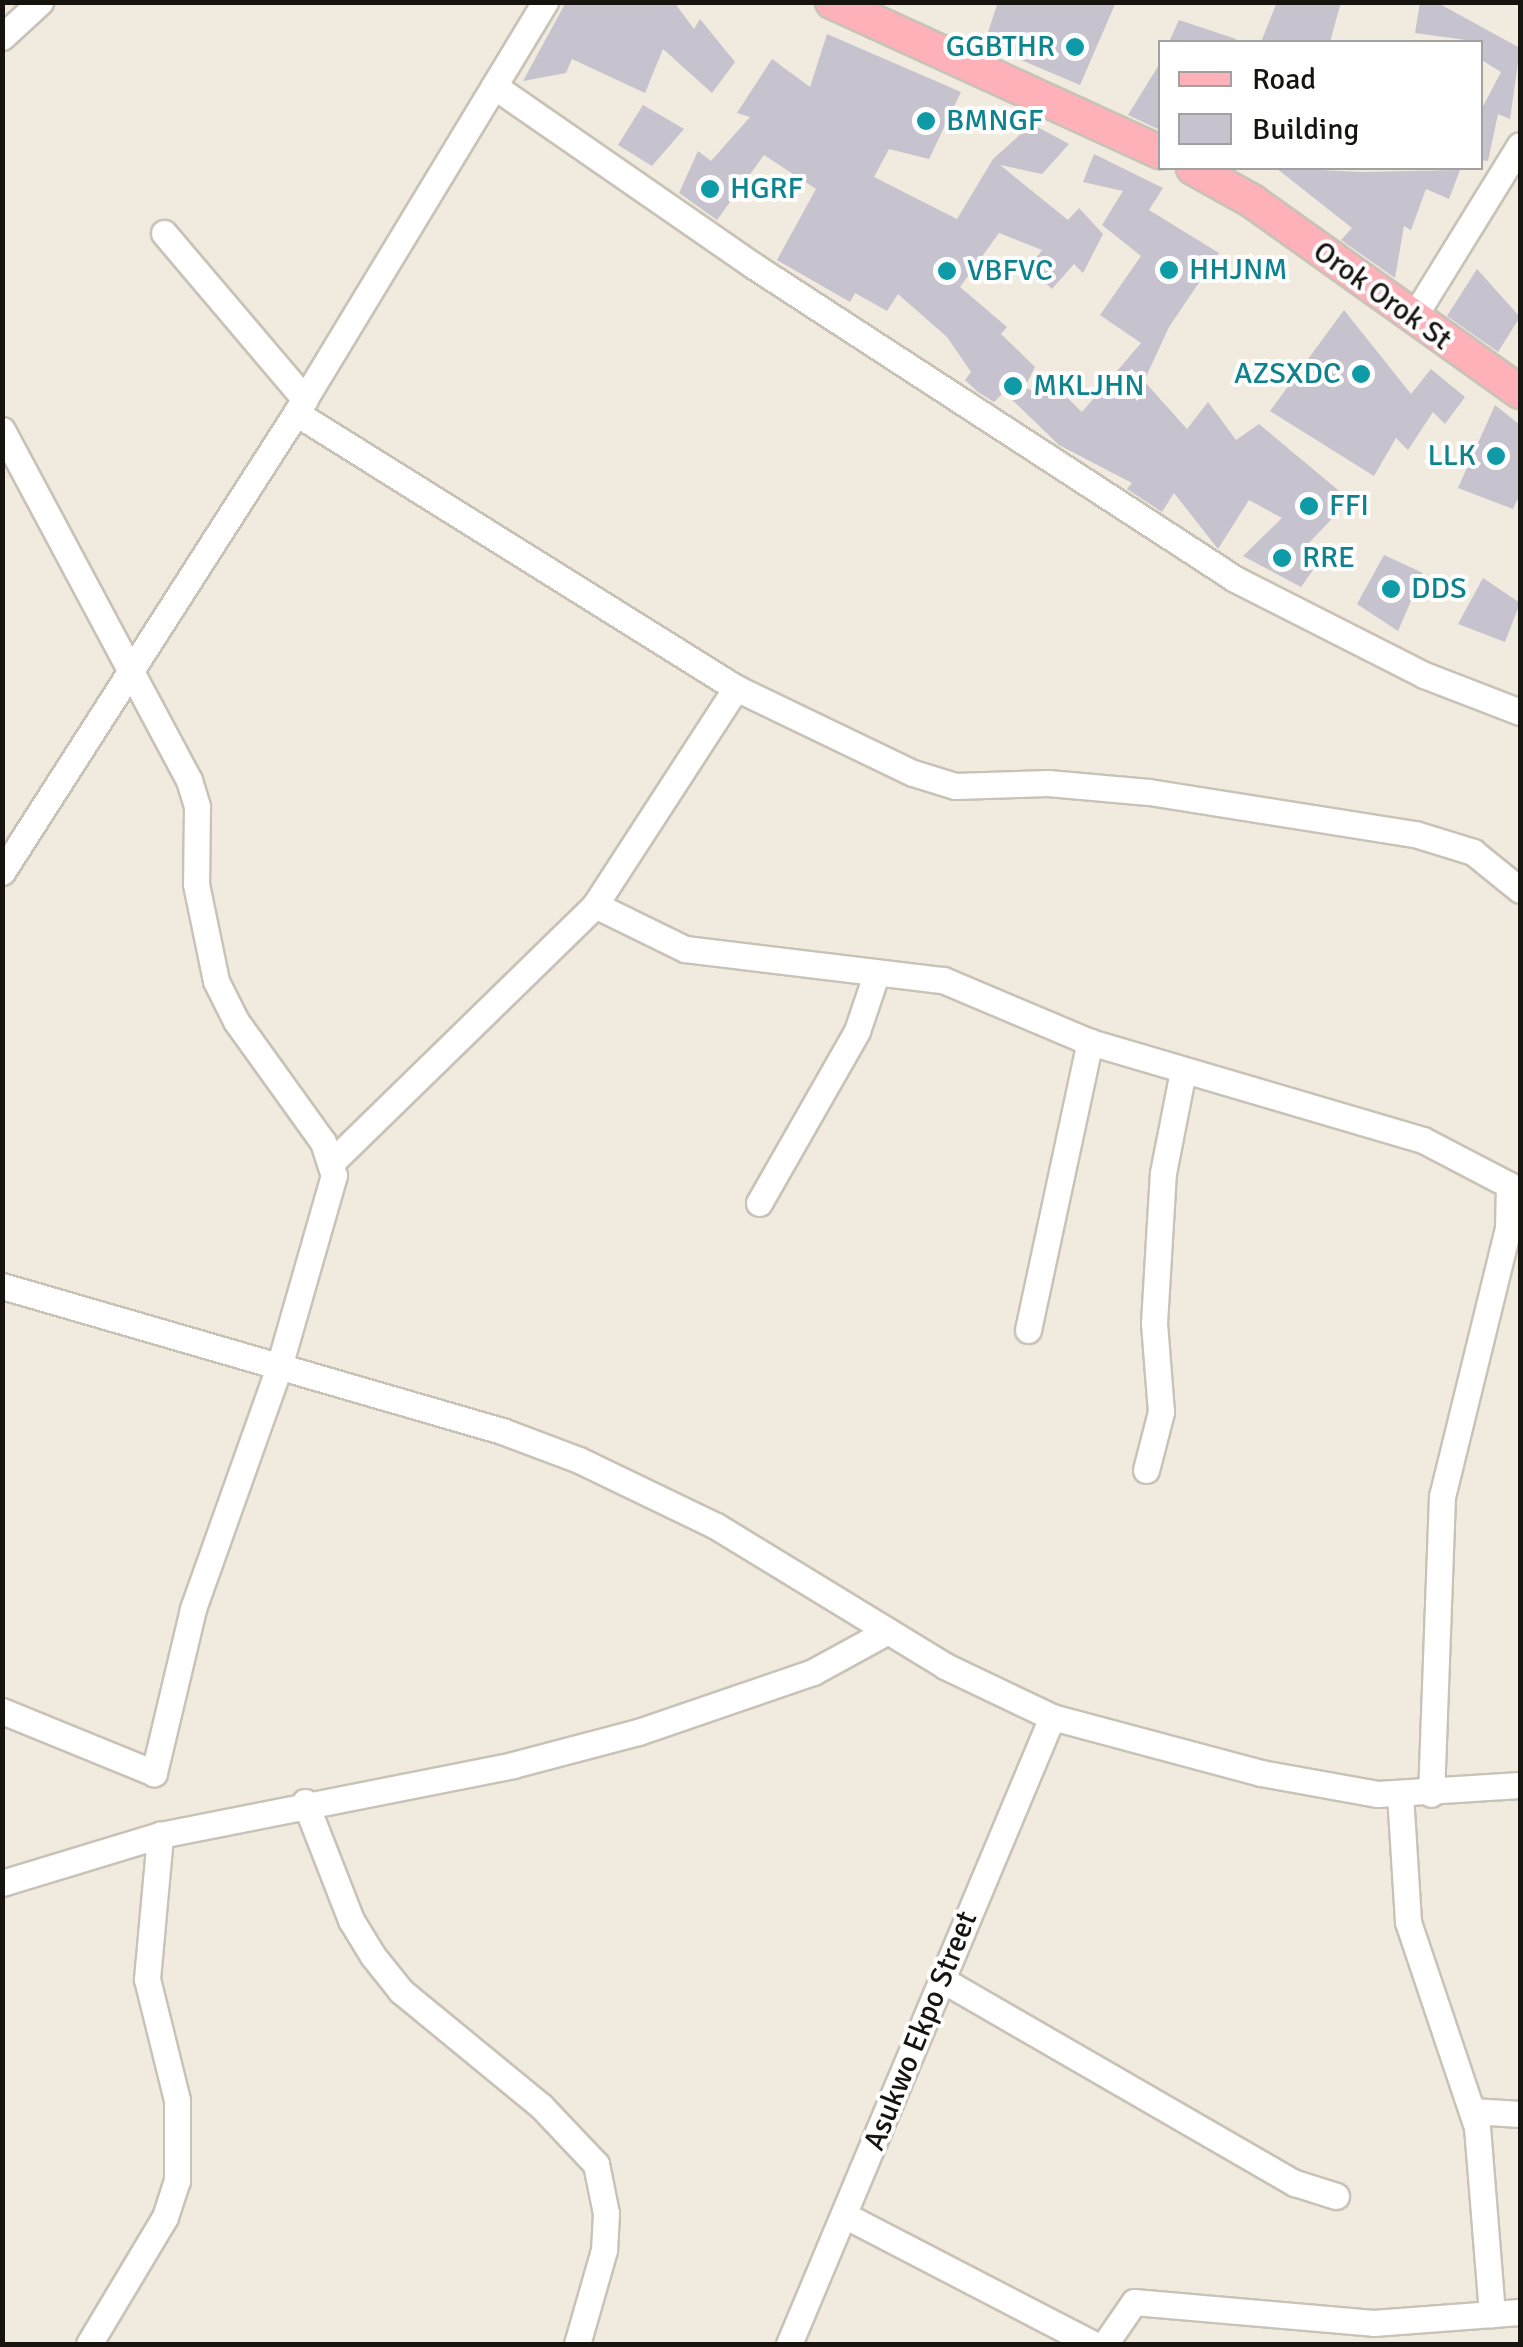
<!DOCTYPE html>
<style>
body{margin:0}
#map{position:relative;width:1523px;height:2347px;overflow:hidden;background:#f1eadf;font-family:Signika,sans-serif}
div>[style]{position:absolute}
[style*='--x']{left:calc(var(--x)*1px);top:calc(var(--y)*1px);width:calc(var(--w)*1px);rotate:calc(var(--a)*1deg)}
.building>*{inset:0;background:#c6c2ce}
.roads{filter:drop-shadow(2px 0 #c8c2b7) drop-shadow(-2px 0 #c8c2b7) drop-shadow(0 2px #c8c2b7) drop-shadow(0 -2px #c8c2b7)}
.minor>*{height:25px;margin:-12.5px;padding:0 12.5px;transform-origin:12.5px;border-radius:12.5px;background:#fff}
.major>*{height:32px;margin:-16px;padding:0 16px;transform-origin:16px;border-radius:16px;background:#feb1b8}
.dots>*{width:28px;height:28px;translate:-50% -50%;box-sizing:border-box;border:5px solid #fff;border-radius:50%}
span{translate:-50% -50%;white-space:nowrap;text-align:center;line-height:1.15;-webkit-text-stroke:8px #fff;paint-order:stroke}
.culture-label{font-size:30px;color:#0d838f}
.right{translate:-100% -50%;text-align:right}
.left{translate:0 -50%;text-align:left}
.street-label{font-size:30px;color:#171410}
.frame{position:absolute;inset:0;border:5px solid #171410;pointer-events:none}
.legend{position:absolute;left:1158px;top:40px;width:325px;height:130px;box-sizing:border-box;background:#fff;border:2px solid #a2a19f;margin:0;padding:12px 18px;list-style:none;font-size:30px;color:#171410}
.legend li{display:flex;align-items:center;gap:20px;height:50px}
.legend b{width:50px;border:2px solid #a2a19f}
</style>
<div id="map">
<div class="building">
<i style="clip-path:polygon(566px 2px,674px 2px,694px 29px,700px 19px,735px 62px,712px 93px,663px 49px,645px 93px,572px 59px,566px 73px,523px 81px)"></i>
<i style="clip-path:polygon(998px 2px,1116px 2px,1080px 85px,984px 44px)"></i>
<i style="clip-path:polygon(1277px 2px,1341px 2px,1330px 42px,1261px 42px)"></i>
<i style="clip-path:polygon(1420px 2px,1436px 2px,1520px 48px,1510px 119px,1498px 114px,1488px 161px,1480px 160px,1480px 112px,1501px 72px,1480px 59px,1480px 42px,1415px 33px)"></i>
<i style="clip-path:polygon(1179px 20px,1236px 39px,1236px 42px,1169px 42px)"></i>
<i style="clip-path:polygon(827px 34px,961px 92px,929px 159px,889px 149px,874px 177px,957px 219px,993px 159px,1032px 124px,1069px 144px,1042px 174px,1000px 165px,1068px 220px,1079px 208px,1103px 234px,1083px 273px,1074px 264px,1052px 289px,1029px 268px,1042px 250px,999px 233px,960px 287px,1007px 327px,1001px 334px,1035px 367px,1025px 387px,1036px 393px,1047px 378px,1082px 412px,1141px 343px,1100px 315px,1141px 256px,1102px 225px,1123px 191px,1083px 182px,1094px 154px,1163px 188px,1149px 210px,1219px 253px,1169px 327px,1144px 381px,1187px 429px,1208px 402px,1236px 440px,1259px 424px,1350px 500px,1304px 548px,1320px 560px,1301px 587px,1243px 556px,1282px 518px,1249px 500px,1218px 549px,1174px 493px,1162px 512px,1127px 489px,1132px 483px,1059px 445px,1004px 392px,994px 402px,978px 392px,965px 380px,971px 372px,947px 337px,898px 294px,887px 311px,855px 293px,850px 302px,777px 260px,816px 189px,764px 155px,717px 220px,679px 193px,698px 151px,711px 161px,750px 117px,737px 113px,772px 59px,810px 87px)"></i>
<i style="clip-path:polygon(1160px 63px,1160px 130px,1128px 115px)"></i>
<i style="clip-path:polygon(643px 105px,684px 129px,652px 166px,618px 145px)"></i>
<i style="clip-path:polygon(1276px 168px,1362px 172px,1460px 170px,1449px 199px,1426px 189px,1411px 230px,1404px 226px,1395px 278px,1341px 240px,1352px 228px)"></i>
<i style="clip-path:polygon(1477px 269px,1520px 317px,1498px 352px,1447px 316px)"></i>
<i style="clip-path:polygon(1344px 310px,1411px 394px,1431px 369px,1465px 397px,1445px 424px,1433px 412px,1408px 450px,1396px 438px,1374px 476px,1270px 411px)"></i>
<i style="clip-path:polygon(1495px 405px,1520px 425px,1520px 494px,1513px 509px,1458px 488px)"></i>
<i style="clip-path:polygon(1384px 555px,1423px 573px,1398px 631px,1357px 604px)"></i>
<i style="clip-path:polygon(1483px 578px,1520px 603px,1505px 642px,1458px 624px)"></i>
</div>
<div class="roads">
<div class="minor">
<i style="--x:2;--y:37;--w:52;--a:-42.6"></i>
<i style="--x:494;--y:86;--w:316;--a:34.7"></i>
<i style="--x:754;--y:266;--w:574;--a:33.05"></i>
<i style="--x:1235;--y:579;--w:212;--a:26.9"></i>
<i style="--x:1424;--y:675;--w:103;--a:21.1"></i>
<i style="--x:164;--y:233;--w:218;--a:49.7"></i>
<i style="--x:1413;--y:318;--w:203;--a:-58.3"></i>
<i style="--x:296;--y:413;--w:519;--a:32.01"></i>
<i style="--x:736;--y:688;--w:196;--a:25.7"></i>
<i style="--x:913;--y:773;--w:44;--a:17.2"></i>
<i style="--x:955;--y:786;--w:93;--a:-1.8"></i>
<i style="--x:1048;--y:783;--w:101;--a:5.1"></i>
<i style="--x:1149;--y:792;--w:269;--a:9"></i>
<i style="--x:1415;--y:834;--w:61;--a:17.2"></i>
<i style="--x:1473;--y:852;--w:60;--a:39"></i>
<i style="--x:2;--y:430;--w:397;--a:61.9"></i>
<i style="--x:189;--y:780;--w:28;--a:73"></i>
<i style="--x:197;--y:807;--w:77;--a:90.7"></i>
<i style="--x:196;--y:884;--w:99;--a:78.3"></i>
<i style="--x:216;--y:981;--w:45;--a:63.4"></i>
<i style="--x:236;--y:1021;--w:149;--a:54.3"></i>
<i style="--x:323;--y:1142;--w:35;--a:72"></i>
<i style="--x:334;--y:1175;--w:203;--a:106"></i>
<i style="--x:278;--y:1370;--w:254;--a:109.6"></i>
<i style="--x:193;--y:1609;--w:169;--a:103.4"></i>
<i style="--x:154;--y:1773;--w:164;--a:-157.8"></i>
<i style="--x:2;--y:872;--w:545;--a:-57.36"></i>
<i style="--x:296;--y:413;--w:481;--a:-58.8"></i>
<i style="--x:595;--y:905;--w:100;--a:26.1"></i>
<i style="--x:685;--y:949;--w:260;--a:6.9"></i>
<i style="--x:943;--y:980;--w:160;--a:22.9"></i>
<i style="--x:1090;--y:1042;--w:347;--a:16.4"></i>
<i style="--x:1423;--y:1140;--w:97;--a:27.6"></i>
<i style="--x:1509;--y:1185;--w:43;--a:91.3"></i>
<i style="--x:1508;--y:1228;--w:276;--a:103.8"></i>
<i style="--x:1442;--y:1496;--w:298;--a:92.1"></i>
<i style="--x:332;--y:1162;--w:368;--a:-44.3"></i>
<i style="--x:595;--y:905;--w:259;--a:-57"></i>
<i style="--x:759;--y:1203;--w:198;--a:-60.3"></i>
<i style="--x:857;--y:1031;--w:62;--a:-71.3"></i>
<i style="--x:2;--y:1286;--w:521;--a:16.17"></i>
<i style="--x:502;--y:1431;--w:82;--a:20.6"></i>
<i style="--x:579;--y:1460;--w:152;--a:25.7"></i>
<i style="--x:716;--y:1526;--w:268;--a:31.4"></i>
<i style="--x:945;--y:1666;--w:119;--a:25.5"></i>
<i style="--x:1052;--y:1717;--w:216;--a:15"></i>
<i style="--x:1261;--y:1773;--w:119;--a:10.2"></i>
<i style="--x:1378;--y:1794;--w:142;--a:-3.6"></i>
<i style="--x:1028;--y:1330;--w:295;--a:-77.9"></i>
<i style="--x:1146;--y:1470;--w:60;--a:-75.5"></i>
<i style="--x:1161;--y:1412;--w:89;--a:-94.5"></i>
<i style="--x:1154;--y:1323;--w:150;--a:-86.6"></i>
<i style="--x:1163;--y:1173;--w:104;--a:-78.9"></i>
<i style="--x:1400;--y:1794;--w:128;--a:86.4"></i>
<i style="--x:1408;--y:1922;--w:216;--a:71.4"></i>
<i style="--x:1477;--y:2127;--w:188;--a:85.4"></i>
<i style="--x:305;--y:1802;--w:127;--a:68.7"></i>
<i style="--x:351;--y:1920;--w:42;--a:58.6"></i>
<i style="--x:373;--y:1956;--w:45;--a:51.3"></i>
<i style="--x:401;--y:1991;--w:181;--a:39.4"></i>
<i style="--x:541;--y:2106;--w:80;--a:46.5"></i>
<i style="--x:596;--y:2164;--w:50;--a:78.5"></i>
<i style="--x:606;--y:2213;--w:37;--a:93"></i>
<i style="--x:604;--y:2250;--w:98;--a:106"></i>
<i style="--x:2;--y:1883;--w:165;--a:-16.9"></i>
<i style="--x:160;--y:1835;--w:360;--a:-11.2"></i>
<i style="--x:513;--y:1765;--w:129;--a:-14.8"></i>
<i style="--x:638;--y:1732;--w:185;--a:-18.9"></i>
<i style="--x:813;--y:1672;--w:85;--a:-28.7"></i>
<i style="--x:941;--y:1979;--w:409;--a:30"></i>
<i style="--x:1295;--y:2183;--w:43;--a:17.6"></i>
<i style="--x:1472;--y:2111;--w:48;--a:3.6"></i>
<i style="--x:846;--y:2216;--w:278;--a:27.4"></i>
<i style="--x:89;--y:2344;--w:148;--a:-59.1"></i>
<i style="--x:165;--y:2217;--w:38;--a:-72"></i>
<i style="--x:177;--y:2181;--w:81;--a:-90"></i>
<i style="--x:177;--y:2100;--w:125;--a:-103.9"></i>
<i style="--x:147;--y:1979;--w:145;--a:-84.8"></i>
<i style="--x:789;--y:2344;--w:680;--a:-67.24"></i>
<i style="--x:1105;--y:2344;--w:51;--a:-55.4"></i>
<i style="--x:1134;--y:2302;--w:240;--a:5"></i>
<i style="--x:1373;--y:2323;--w:147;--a:-4.3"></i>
</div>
<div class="major">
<i style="--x:832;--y:2;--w:361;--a:24.6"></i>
<i style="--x:1193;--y:168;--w:68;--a:29.2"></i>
<i style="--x:1252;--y:201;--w:329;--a:35.5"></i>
</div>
</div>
<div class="dots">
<i style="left:1075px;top:47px;background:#0f9aa8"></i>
<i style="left:926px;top:121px;background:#0f9aa8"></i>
<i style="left:710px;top:189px;background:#0f9aa8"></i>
<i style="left:1169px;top:270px;background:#0f9aa8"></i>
<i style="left:947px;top:271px;background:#0f9aa8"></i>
<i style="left:1361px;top:374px;background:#0f9aa8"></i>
<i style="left:1013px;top:386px;background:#0f9aa8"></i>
<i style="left:1496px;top:456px;background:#0f9aa8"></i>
<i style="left:1309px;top:506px;background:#0f9aa8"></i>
<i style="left:1282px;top:558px;background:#0f9aa8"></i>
<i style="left:1391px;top:589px;background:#0f9aa8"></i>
</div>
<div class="culture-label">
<span class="right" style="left:1055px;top:47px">GGBTHR</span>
<span class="left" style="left:946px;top:121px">BMNGF</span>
<span class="left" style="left:730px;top:189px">HGRF</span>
<span class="left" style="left:1189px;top:270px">HHJNM</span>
<span class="left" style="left:967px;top:271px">VBFVC</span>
<span class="right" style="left:1341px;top:374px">AZSXDC</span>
<span class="left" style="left:1033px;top:386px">MKLJHN</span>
<span class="right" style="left:1476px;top:456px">LLK</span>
<span class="left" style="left:1329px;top:506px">FFI</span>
<span class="left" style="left:1302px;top:558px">RRE</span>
<span class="left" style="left:1411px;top:589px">DDS</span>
</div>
<div class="street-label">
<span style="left:1382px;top:296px;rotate:36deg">Orok Orok St</span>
<span style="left:921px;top:2031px;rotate:-68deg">Asukwo Ekpo Street</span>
</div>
<div class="frame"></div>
<ul class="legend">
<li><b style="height:12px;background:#feb1b8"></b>Road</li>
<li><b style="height:28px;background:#c6c2ce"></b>Building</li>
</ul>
</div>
